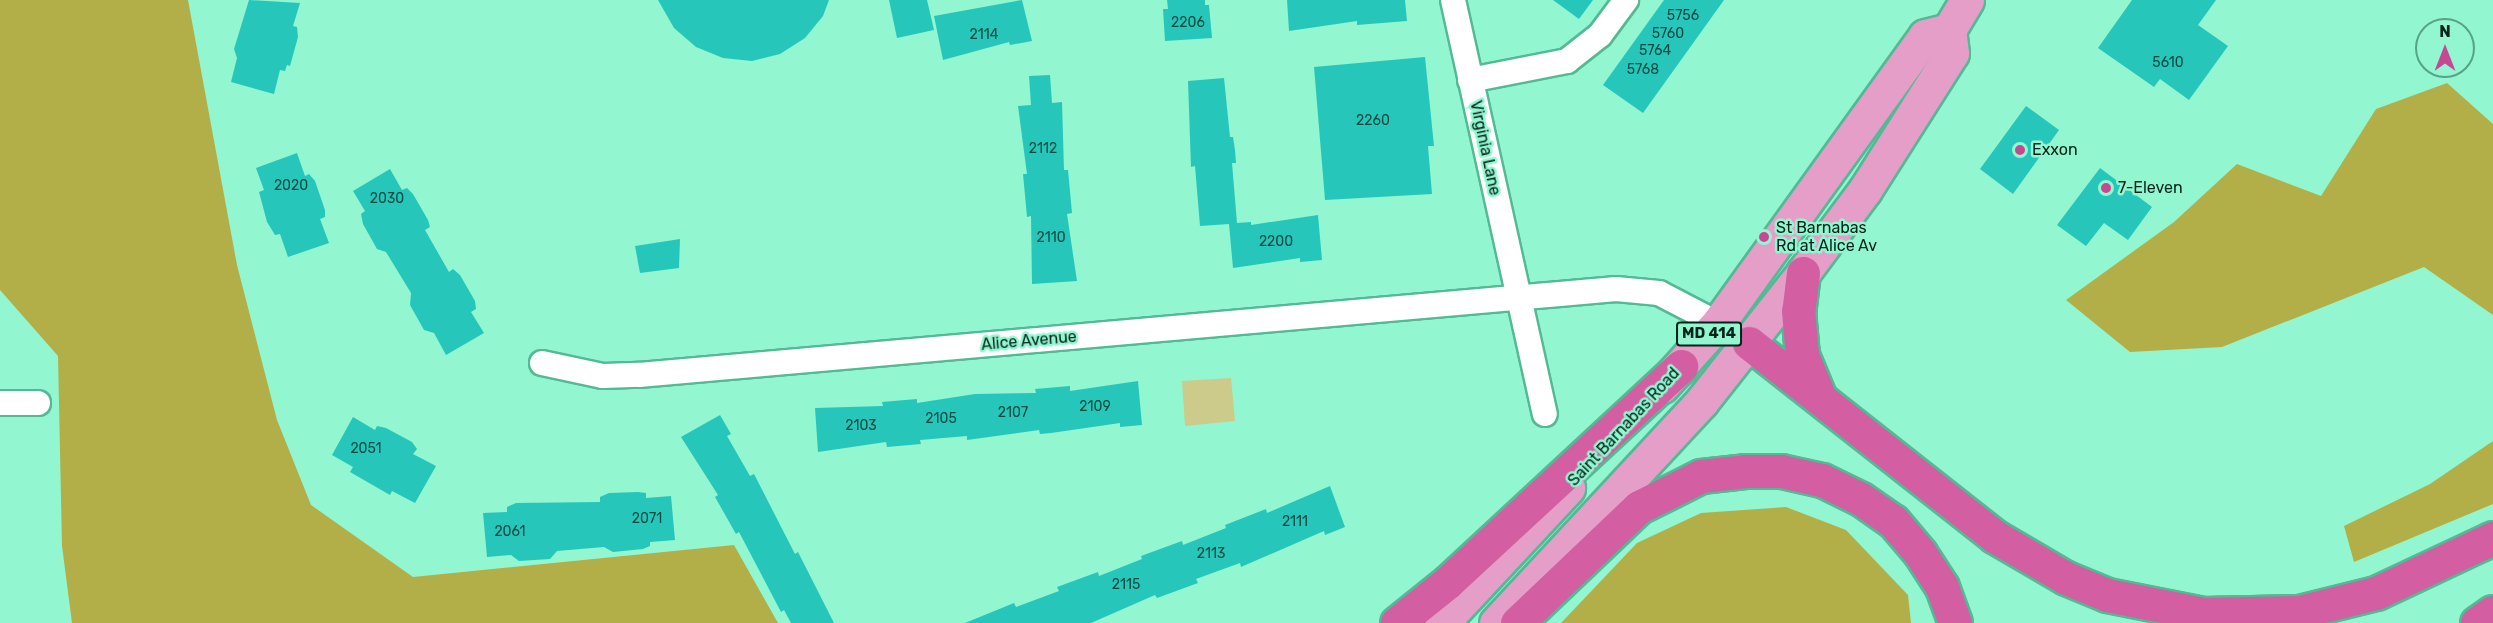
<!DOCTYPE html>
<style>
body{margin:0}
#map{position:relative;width:2493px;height:623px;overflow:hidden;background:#92f6d0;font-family:Rubik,sans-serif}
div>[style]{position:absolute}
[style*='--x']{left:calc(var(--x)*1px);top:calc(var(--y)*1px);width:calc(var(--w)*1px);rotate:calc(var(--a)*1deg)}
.green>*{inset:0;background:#cccb8c}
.forest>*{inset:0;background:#b2af49}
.building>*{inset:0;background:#27c6bb}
.roads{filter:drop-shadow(2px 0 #54b995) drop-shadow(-2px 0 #54b995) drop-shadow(0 2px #54b995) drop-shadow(0 -2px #54b995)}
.street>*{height:24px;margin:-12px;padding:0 12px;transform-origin:12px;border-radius:12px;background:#fff}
.primary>*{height:33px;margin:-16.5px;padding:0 16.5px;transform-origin:16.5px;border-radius:16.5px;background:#e59ec7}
.highway>*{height:33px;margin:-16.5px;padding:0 16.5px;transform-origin:16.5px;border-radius:16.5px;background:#d35ea1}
.dots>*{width:16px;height:16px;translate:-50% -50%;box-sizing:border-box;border:3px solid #92f6d0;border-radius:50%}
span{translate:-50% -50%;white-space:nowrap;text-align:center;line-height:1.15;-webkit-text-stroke:5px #92f6d0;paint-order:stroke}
.number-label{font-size:14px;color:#0b4c41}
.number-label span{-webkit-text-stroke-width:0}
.shield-label span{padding:2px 4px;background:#92f6d0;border:2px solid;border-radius:4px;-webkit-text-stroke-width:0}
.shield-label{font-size:15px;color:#022318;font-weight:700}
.street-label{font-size:16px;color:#022318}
.poi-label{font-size:16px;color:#022318}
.left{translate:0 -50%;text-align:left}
.north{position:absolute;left:2415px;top:18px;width:60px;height:60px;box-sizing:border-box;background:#92f6d0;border:2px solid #58a286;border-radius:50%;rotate:0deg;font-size:16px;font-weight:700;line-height:24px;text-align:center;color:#022318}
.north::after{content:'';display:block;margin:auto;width:21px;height:27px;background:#c74793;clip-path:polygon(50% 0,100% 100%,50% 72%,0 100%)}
</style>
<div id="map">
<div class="green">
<i style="clip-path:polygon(1231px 378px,1235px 421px,1185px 426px,1182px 381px)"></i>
</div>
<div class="forest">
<i style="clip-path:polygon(0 0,188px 0,237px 265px,277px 420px,311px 505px,413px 577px,734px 545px,778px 623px,72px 623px,62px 546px,58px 356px,0 290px)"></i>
<i style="clip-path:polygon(2447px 83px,2493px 124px,2493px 315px,2424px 267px,2222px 347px,2130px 352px,2066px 300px,2174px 222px,2237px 164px,2321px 196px,2376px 109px)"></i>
<i style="clip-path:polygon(2493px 441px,2493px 504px,2354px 562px,2344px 526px,2430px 484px)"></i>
<i style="clip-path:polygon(1786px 507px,1846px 530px,1908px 595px,1911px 623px,1561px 623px,1637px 543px,1701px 513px)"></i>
</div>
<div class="building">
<i style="clip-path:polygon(249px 0,300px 3px,293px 26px,297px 27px,298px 37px,290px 66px,287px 65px,285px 71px,280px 70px,274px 94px,231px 82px,237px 58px,234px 49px)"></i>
<i style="clip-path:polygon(658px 0,829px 0,823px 16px,805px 38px,780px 54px,752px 61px,723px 58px,696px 47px,674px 28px)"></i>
<i style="clip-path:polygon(889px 0,927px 0,934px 30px,897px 38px)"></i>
<i style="clip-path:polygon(1022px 0,1032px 41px,1010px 45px,1009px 42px,943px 60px,934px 16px)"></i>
<i style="clip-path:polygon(1167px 0,1205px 0,1205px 5px,1209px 5px,1212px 38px,1165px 41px,1163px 9px,1168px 9px)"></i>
<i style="clip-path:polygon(1287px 0,1405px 0,1407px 21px,1357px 25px,1357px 21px,1289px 31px)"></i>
<i style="clip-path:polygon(1553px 0,1593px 0,1579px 19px)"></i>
<i style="clip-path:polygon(1664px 0,1724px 0,1643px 113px,1603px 85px)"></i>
<i style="clip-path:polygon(2132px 0,2216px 0,2198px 25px,2228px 46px,2189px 100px,2160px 79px,2154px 87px,2098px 48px)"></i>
<i style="clip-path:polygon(1425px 57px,1434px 146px,1428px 146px,1432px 194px,1325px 200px,1314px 67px)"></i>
<i style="clip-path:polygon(1050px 75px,1052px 103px,1062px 102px,1064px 170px,1068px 170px,1072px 213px,1067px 214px,1077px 281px,1032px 284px,1031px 216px,1027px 217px,1023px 174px,1027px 174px,1018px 106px,1031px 105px,1029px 76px)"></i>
<i style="clip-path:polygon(1224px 78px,1230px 137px,1233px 137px,1235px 150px,1236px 163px,1232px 163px,1237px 223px,1251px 222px,1251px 225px,1318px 215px,1322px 260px,1300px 262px,1300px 258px,1233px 268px,1229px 224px,1200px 226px,1195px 166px,1191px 167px,1188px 81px)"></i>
<i style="clip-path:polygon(2026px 106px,2059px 130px,2013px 194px,1980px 169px)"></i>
<i style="clip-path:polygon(297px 153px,305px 176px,309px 174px,315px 181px,325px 210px,325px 217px,320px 219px,329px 243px,288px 257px,280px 234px,275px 235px,267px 222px,259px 192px,264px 190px,256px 168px)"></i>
<i style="clip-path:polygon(2100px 168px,2152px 207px,2128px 240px,2104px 223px,2086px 246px,2057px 225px)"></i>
<i style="clip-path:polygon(390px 169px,402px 190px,407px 188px,413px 194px,428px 220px,430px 227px,425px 230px,449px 272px,453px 269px,460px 275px,475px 301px,476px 309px,471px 312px,484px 333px,446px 355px,434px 333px,424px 330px,410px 305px,411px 293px,386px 252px,377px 249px,363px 224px,361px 214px,365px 211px,353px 191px)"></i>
<i style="clip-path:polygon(680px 239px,679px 268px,640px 273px,635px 246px)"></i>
<i style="clip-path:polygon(1138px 381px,1142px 425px,1120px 427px,1120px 423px,1051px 433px,1040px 434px,1039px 430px,967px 440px,967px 436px,920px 440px,921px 444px,887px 447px,886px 442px,818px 452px,815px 408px,883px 406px,882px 402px,917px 399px,917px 403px,975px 394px,1036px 393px,1035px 389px,1070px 386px,1070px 391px)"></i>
<i style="clip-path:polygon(720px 415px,731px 434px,727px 436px,750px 476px,754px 474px,795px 554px,798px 552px,834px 623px,791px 623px,784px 610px,781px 612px,739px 532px,736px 534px,715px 497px,718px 495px,681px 437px)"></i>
<i style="clip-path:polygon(353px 417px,375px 430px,377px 426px,386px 428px,412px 442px,417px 449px,413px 454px,436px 466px,415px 503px,392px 491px,390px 495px,350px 472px,353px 467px,332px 455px)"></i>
<i style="clip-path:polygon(1330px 486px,1345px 527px,1325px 535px,1324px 531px,1241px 567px,1240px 563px,1196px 579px,1198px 583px,1157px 598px,1155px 595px,1091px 623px,965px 623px,1014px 603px,1016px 607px,1059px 591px,1057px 587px,1098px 572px,1099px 576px,1142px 559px,1141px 556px,1182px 541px,1183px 545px,1226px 528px,1225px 525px,1266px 509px,1267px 513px)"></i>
<i style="clip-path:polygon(638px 492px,646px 493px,646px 498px,671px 496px,675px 540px,650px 542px,650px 546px,643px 549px,613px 552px,604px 547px,557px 551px,550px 559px,519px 561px,511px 555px,487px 557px,483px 513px,507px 512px,507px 507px,516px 503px,600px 502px,600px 497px,609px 493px)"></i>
</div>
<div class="roads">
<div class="street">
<i style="--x:1453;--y:0;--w:424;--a:77.5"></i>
<i style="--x:1470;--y:80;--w:99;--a:-11.1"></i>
<i style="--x:1567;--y:61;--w:42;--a:-38.2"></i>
<i style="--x:1600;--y:35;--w:44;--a:-53.4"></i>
<i style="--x:542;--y:363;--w:62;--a:12"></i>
<i style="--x:603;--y:376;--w:36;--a:-2"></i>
<i style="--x:639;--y:375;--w:981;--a:-5.03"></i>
<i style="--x:1616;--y:289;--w:43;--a:5.3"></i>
<i style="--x:1659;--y:293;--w:80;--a:27.5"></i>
<i style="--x:0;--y:403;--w:38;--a:0"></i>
</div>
<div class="primary">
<i style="--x:1662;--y:386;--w:86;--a:-48.3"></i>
<i style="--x:1719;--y:322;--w:352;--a:-54.2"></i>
<i style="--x:1925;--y:36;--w:25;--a:-14"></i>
<i style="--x:1442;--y:623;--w:185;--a:-47"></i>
<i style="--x:1496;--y:623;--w:303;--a:-47.1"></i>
<i style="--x:1702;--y:401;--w:163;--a:-51.7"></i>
<i style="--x:1803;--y:273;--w:104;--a:-53.2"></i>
<i style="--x:1865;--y:190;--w:162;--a:-57.6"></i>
<i style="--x:1952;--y:53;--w:23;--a:-97"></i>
<i style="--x:1949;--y:30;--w:35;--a:-59"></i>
</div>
<div class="highway">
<i style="--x:1803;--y:273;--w:38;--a:97"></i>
<i style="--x:1798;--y:311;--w:44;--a:84.8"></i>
<i style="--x:1802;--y:355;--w:44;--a:67.5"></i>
<i style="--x:1749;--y:343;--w:312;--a:38.2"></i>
<i style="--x:1994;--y:536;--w:83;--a:30.3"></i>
<i style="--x:2066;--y:578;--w:44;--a:22.5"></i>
<i style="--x:2107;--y:595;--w:98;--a:11.2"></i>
<i style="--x:2203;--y:614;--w:96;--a:-1.2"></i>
<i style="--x:2299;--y:612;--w:79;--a:-13.9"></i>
<i style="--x:2376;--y:593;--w:129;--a:-25.2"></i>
<i style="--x:1397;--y:623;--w:65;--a:-38.8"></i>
<i style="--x:1448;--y:582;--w:318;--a:-42.8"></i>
<i style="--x:1517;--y:623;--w:168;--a:-43.6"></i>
<i style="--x:1639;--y:507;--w:69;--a:-26.6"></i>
<i style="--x:1701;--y:476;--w:44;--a:-6.5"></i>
<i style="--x:1745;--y:471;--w:36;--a:0"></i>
<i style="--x:1781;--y:471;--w:42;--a:12.4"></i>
<i style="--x:1822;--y:480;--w:43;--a:26"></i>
<i style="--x:1861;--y:499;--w:39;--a:35"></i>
<i style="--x:1893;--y:521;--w:42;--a:49.8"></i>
<i style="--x:1920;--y:553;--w:40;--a:57.1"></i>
<i style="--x:1942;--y:587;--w:38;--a:70"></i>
<i style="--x:2477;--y:623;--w:19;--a:-35"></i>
</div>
</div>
<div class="dots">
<i style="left:2020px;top:150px;background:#c74793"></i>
<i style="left:2106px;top:188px;background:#c74793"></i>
<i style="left:1764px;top:237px;background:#c74793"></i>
</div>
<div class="number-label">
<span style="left:1683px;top:16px">5756</span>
<span style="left:1188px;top:23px">2206</span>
<span style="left:1668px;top:34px">5760</span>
<span style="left:984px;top:35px">2114</span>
<span style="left:1655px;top:51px">5764</span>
<span style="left:2168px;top:63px">5610</span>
<span style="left:1643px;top:70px">5768</span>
<span style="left:1373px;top:121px">2260</span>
<span style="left:1043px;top:149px">2112</span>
<span style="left:291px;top:186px">2020</span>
<span style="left:387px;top:199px">2030</span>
<span style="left:1051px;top:238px">2110</span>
<span style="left:1276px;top:242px">2200</span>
<span style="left:1095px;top:407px">2109</span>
<span style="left:1013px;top:413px">2107</span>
<span style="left:941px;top:419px">2105</span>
<span style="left:861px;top:426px">2103</span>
<span style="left:366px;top:449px">2051</span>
<span style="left:647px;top:519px">2071</span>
<span style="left:1295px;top:522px">2111</span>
<span style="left:510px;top:532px">2061</span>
<span style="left:1211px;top:554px">2113</span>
<span style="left:1126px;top:585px">2115</span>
</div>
<div class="shield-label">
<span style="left:1709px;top:334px">MD 414</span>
</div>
<div class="street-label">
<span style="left:1485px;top:148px;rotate:78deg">Virginia Lane</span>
<span style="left:1029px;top:341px;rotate:-5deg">Alice Avenue</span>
<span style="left:1624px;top:427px;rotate:-47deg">Saint Barnabas Road</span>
</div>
<div class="poi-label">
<span class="left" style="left:2032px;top:150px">Exxon</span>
<span class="left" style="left:2118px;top:188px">7-Eleven</span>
<span class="left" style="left:1776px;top:237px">St Barnabas<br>Rd at Alice Av</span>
</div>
<div class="north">N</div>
</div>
